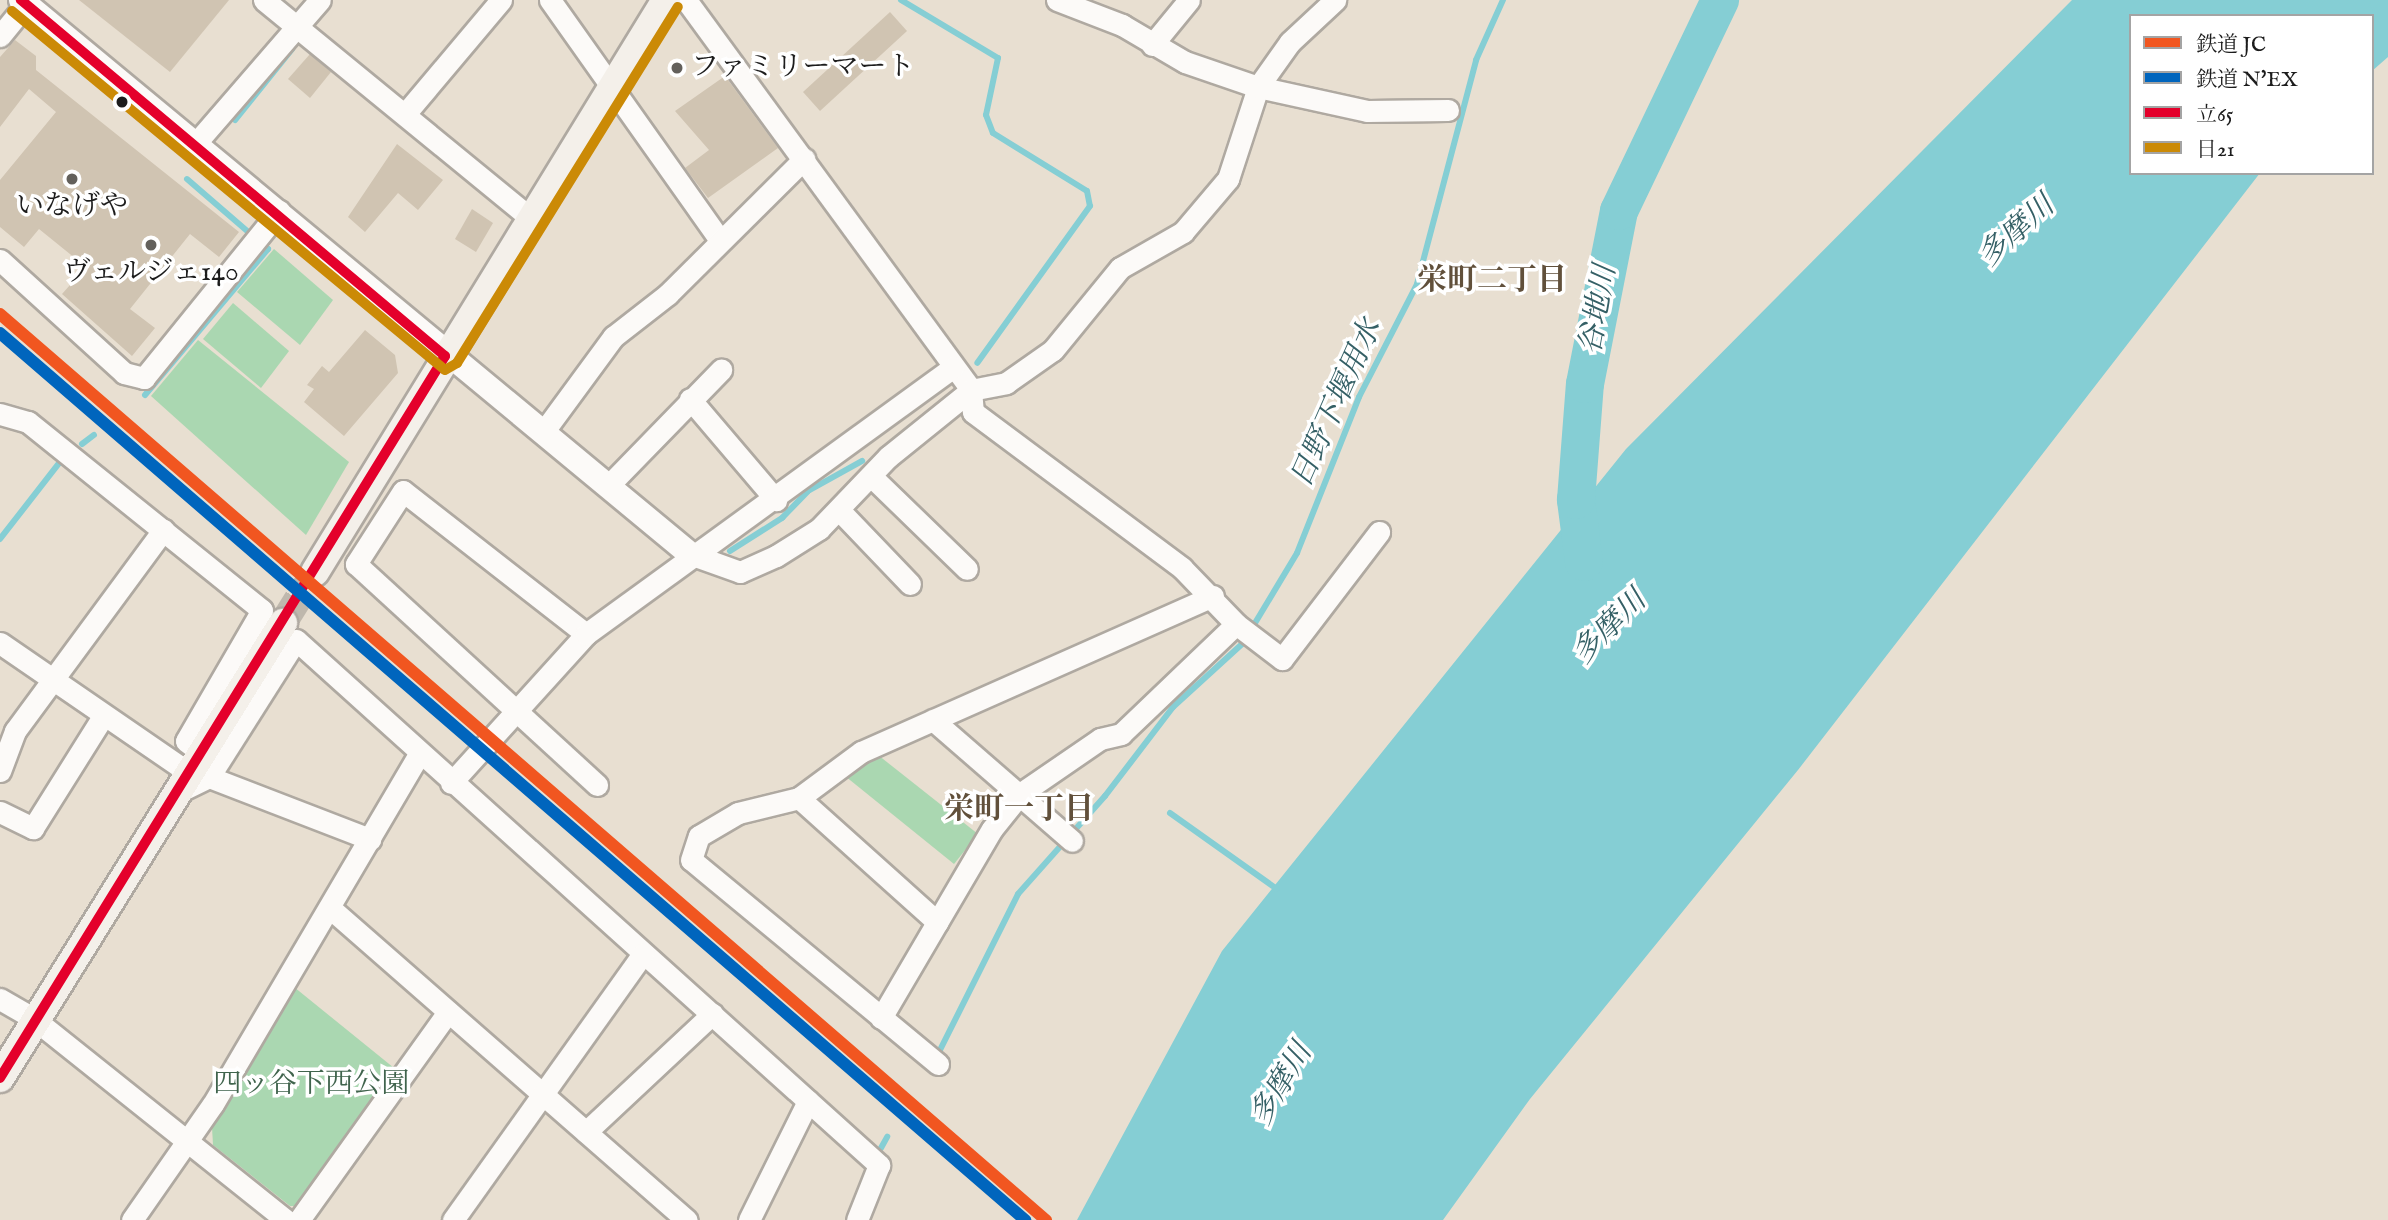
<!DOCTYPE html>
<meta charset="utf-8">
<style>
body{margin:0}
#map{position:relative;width:2388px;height:1220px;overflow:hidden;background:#e8dfd1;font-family:"IM FELL English","Noto Serif JP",serif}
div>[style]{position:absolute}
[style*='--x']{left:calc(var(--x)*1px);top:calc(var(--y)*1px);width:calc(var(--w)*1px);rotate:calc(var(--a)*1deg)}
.green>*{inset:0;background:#aad7b1}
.water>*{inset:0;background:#85ced4}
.stream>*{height:6px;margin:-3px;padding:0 3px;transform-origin:3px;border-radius:3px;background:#85ced4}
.river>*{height:38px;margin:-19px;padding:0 19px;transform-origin:19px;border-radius:19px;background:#85ced4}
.building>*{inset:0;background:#d0c4b2}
.secondary-tunnel>*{height:28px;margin-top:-14px;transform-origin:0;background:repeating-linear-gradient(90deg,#bfb8ad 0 28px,transparent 0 42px)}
.roads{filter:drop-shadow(2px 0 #afa9a1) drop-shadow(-2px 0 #afa9a1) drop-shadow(0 2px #afa9a1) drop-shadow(0 -2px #afa9a1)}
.minor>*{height:21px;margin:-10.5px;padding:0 10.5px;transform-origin:10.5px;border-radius:10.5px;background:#fcfaf8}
.tertiary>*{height:24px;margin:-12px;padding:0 12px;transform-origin:12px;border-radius:12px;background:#fcfaf8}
.secondary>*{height:28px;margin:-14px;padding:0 14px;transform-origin:14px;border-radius:14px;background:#f4f0ea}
.bus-1>*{height:10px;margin:-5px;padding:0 5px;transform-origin:5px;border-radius:5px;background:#e4002b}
.bus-2>*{height:10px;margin:-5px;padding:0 5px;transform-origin:5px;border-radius:5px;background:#cb8a06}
.rail-1>*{height:12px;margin:-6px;padding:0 6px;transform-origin:6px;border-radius:6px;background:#f15620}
.rail-2>*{height:12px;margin:-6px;padding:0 6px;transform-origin:6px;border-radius:6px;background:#0065bd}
.dots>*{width:19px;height:19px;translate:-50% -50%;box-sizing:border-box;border:4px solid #fff;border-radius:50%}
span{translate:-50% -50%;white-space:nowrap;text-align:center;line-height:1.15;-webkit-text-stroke:7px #fff;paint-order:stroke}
.poi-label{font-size:28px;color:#1c1c1c}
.left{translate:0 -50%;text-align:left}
.park-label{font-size:28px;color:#40644d}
.water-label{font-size:30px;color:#356066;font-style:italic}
.neighbourhood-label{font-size:30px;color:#61503b;font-weight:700}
.legend{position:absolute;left:2129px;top:14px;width:245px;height:161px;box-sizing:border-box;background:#fff;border:2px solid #a4a4a4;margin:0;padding:9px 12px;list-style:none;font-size:21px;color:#1c1c1c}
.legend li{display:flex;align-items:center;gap:14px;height:35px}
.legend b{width:35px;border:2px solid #a4a4a4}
</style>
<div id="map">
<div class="green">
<i style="clip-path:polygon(274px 249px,333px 300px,300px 345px,237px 292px)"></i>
<i style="clip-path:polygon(233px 303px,289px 351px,261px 388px,203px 339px)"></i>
<i style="clip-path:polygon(198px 340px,349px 462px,306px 535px,151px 396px)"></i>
<i style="clip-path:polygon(878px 755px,978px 834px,954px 864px,845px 776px)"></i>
<i style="clip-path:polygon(294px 987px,399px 1072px,304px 1206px,290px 1206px,213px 1145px,212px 1127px)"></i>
</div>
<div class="water">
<i style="clip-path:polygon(2072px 0,2388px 0,2388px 57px,2372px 71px,2372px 16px,2131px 16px,2131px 173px,2260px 173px,1798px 770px,1530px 1099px,1443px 1220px,1077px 1220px,1222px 951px,1626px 449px)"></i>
</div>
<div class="stream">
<i style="--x:901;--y:0;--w:113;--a:30.9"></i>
<i style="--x:998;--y:58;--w:58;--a:101.9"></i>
<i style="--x:986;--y:115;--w:19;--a:69"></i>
<i style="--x:993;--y:133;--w:110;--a:31.7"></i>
<i style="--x:1087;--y:191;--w:15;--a:79"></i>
<i style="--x:1090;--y:206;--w:193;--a:125.7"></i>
<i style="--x:235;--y:120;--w:91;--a:-51.2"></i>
<i style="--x:145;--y:395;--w:191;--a:-49.9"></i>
<i style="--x:268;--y:249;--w:107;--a:-139.2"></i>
<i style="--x:82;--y:444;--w:15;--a:-37"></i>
<i style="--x:0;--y:539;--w:98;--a:-52.1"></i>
<i style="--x:730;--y:551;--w:62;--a:-32.4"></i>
<i style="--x:782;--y:518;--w:37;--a:-46"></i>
<i style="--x:808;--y:491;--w:62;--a:-29.1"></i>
<i style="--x:1170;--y:813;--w:131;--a:35.4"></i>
<i style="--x:940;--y:1050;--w:174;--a:-63.4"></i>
<i style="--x:1018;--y:894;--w:131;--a:-48.4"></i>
<i style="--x:1105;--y:796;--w:112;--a:-52.6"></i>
<i style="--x:1173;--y:707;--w:95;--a:-42.4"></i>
<i style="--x:1243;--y:643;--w:105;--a:-59"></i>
<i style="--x:1297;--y:553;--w:168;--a:-68.3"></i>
<i style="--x:1359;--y:397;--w:127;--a:-62.8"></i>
<i style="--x:1417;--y:284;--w:232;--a:-75.2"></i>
<i style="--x:1476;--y:60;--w:66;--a:-65.8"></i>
<i style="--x:881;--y:1148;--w:13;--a:-61"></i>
</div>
<div class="river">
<i style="--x:1584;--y:562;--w:63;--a:-97.4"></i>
<i style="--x:1576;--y:500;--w:116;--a:-85.6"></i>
<i style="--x:1585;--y:384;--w:176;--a:-78.9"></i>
<i style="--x:1619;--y:211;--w:234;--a:-64.4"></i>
</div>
<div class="building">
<i style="clip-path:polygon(79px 0,229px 0,170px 72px)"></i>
<i style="clip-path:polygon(890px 12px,907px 31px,820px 111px,803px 92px)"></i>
<i style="clip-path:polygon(15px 40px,36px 56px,36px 70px,239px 232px,219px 257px,190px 234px,130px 309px,155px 328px,132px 356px,62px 294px,86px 267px,39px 229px,24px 247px,0 227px,0 180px,56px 112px,29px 89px,0 127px,0 57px)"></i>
<i style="clip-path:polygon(310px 54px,331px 72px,310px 98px,288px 79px)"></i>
<i style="clip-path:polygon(725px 76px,778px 148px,708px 198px,685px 168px,709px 150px,675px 111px)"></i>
<i style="clip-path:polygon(397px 144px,443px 180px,418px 210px,398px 193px,365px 232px,348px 217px)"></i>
<i style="clip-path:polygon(472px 209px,493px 223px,476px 252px,455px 239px)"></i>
<i style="clip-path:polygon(365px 330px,395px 355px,398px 373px,344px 436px,304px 402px,314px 389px,307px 385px,322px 366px,329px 372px)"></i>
</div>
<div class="secondary-tunnel">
<i style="--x:283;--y:623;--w:60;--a:-57.9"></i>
</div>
<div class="roads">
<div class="minor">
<i style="--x:264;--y:0;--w:346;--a:39.3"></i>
<i style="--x:550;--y:0;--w:294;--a:54.7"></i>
<i style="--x:686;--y:0;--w:483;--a:53.8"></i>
<i style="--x:971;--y:390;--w:36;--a:-11"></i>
<i style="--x:1006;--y:383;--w:57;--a:-35.1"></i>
<i style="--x:1053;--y:350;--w:106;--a:-50.7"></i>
<i style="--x:1120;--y:268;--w:73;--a:-29.7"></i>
<i style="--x:1183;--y:232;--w:70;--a:-49.7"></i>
<i style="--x:1228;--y:179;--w:97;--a:-71.9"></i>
<i style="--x:1258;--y:87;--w:55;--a:-54.6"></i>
<i style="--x:1290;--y:42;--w:62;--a:-43"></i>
<i style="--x:1057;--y:0;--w:70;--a:21"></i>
<i style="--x:1122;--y:25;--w:73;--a:30.4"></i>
<i style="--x:1185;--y:62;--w:77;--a:18.9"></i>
<i style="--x:1258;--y:87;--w:112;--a:12.4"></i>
<i style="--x:1367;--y:111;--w:81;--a:-0.7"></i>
<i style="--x:0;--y:36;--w:41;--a:-50.9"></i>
<i style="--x:1152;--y:45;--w:58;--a:-50.6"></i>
<i style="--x:405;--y:114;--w:149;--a:-49.9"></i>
<i style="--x:196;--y:143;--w:189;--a:-49.1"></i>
<i style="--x:0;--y:260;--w:168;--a:42.3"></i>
<i style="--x:124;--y:373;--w:21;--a:14"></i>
<i style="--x:144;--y:378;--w:215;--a:-51"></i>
<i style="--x:971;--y:390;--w:22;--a:85"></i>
<i style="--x:973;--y:412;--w:261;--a:36.7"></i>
<i style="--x:1182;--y:568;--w:78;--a:46"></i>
<i style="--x:1236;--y:624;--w:58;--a:37.3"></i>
<i style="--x:1282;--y:659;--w:160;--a:-52.6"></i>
<i style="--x:690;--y:399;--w:133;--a:49.6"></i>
<i style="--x:0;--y:414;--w:29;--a:16"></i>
<i style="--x:28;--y:422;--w:300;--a:38.8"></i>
<i style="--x:262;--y:610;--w:151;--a:120.1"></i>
<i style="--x:186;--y:741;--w:20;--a:37"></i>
<i style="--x:544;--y:431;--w:117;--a:-53.7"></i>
<i style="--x:613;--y:337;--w:70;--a:-38"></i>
<i style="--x:668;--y:294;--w:192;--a:-44.8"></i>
<i style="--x:872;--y:477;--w:132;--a:44.1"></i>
<i style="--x:609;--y:485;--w:161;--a:-45.8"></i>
<i style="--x:840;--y:511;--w:101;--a:46.2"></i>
<i style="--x:690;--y:554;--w:53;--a:19.8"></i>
<i style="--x:740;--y:572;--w:39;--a:-24"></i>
<i style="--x:776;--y:556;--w:51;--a:-32.1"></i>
<i style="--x:819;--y:529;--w:100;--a:-46.2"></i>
<i style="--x:888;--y:457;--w:107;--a:-38.9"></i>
<i style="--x:586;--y:634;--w:232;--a:-142"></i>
<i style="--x:403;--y:491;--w:87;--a:122.8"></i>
<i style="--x:356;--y:564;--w:327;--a:42.5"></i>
<i style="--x:0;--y:643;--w:229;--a:34.5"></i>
<i style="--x:933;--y:720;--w:184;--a:41"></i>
<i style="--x:0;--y:771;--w:43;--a:-69.4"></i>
<i style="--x:15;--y:731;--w:250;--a:-53.6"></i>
<i style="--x:209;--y:777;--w:173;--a:21.1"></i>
<i style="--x:451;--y:783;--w:201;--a:-47.8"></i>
<i style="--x:586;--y:634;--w:454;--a:-36"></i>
<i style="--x:176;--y:793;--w:37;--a:-26"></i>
<i style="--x:209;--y:777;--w:162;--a:-57.6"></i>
<i style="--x:296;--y:640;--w:785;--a:42"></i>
<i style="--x:879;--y:1165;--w:59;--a:111.8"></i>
<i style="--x:799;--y:798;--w:186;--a:41.9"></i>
<i style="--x:0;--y:812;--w:37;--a:26"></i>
<i style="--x:33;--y:828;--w:133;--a:-57.9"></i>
<i style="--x:330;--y:908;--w:474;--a:41.2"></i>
<i style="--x:0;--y:999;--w:39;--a:30"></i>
<i style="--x:34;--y:1019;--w:322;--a:38.6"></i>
<i style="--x:881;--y:1018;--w:219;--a:-59.6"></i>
<i style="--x:992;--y:829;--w:45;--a:-51.3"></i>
<i style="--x:1020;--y:794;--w:97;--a:-34.5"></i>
<i style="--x:1100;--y:739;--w:22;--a:-13"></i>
<i style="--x:1121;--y:734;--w:159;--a:-43.7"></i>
<i style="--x:938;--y:1064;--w:320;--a:-140.4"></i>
<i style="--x:691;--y:860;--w:25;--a:-72"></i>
<i style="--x:699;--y:836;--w:45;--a:-30.5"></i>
<i style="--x:738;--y:813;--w:63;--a:-13.8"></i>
<i style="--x:799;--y:798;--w:77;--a:-36.6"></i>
<i style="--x:861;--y:752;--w:385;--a:-23.9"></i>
<i style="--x:586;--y:1132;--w:173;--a:-43.1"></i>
<i style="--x:132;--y:1220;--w:141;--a:-55.1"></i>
<i style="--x:213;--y:1104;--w:406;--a:-59.5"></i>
<i style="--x:299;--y:1220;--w:256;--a:-54.4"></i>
<i style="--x:453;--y:1220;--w:327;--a:-54.5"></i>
<i style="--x:749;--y:1220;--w:133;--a:-63.6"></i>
</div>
<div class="tertiary">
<i style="--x:21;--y:0;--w:869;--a:39.63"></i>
</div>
<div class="secondary">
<i style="--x:315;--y:572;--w:671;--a:-58.47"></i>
<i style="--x:0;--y:1078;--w:536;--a:-58.12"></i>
</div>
</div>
<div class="bus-1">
<i style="--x:0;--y:1078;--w:848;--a:-58.35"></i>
<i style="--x:445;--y:356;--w:554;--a:-139.98"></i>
</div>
<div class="bus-2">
<i style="--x:12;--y:11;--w:562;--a:39.66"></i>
<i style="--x:445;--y:370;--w:14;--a:-30"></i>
<i style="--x:457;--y:363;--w:419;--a:-58.2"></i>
</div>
<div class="rail-1">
<i style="--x:0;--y:314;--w:1384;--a:40.9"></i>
</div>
<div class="rail-2">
<i style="--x:0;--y:333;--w:1356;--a:40.87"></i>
</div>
<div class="dots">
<i style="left:677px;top:68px;background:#63605b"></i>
<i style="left:122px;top:102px;background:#1c1c1c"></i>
<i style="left:72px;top:179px;background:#63605b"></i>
<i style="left:151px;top:245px;background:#63605b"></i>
</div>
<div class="poi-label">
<span class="left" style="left:691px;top:68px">ファミリーマート</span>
<span style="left:72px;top:207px">いなげや</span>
<span style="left:151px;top:273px">ヴェルジェ140</span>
</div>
<div class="park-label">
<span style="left:311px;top:1085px">四ッ谷下西公園</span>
</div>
<div class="water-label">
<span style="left:2017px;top:232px;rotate:-42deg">多摩川</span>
<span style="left:1599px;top:310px;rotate:-80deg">谷地川</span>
<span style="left:1337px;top:404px;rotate:-66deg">日野下堰用水</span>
<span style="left:1610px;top:628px;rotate:-45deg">多摩川</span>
<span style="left:1282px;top:1085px;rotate:-59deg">多摩川</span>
</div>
<div class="neighbourhood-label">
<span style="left:1492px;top:281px">栄町二丁目</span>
<span style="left:1019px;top:810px">栄町一丁目</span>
</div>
<ul class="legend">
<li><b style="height:9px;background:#f15620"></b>鉄道 JC</li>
<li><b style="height:9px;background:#0065bd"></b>鉄道 N'EX</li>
<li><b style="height:9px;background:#e4002b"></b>立65</li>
<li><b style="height:9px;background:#cb8a06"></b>日21</li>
</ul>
</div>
